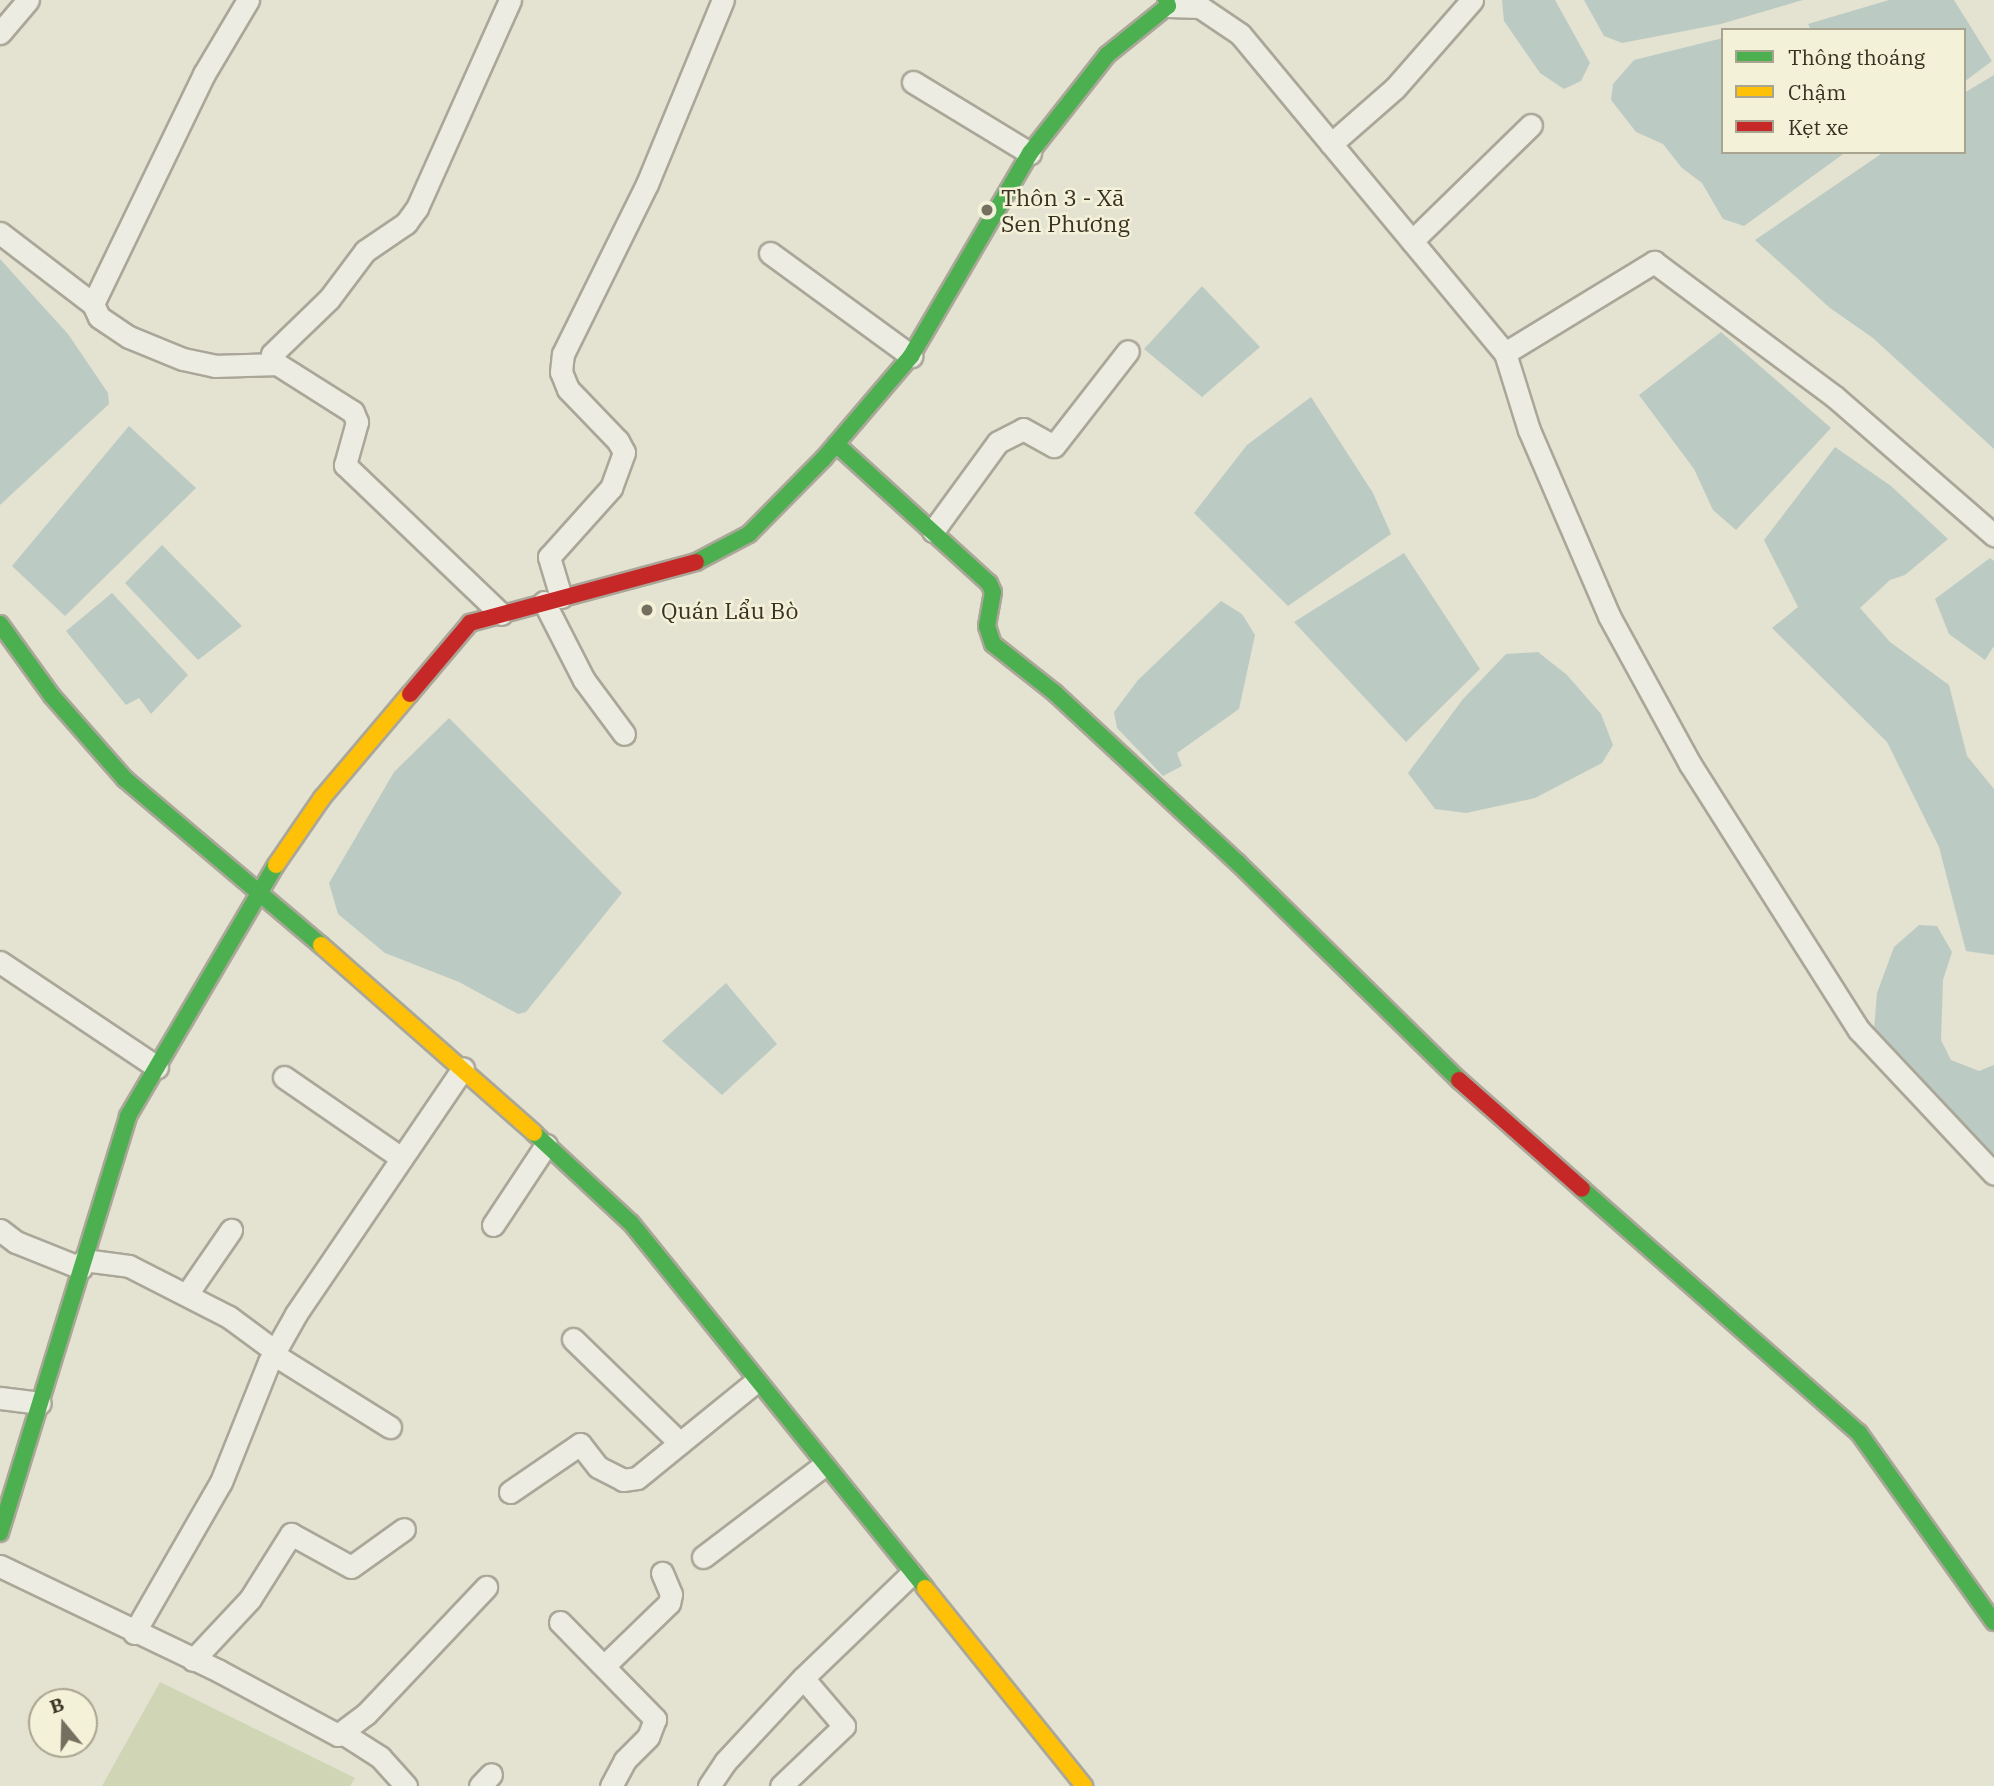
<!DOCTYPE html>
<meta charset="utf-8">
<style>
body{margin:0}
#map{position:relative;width:1994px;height:1786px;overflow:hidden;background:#e4e2d1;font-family:"IBM Plex Serif",serif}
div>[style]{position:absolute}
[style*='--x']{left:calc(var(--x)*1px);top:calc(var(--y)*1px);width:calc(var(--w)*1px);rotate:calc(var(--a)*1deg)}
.green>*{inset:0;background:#cfd5b5}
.water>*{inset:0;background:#bbcbc4}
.roads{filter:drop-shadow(2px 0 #aaa799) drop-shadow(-2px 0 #aaa799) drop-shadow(0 2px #aaa799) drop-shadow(0 -2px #aaa799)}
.street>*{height:21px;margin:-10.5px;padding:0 10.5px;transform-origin:10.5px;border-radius:10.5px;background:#edece2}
.fast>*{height:16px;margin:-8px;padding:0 8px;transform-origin:8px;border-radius:8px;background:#4caf50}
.slow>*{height:16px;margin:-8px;padding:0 8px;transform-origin:8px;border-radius:8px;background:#ffc107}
.jam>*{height:16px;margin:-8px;padding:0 8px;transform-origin:8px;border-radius:8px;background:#c62828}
.dots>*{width:19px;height:19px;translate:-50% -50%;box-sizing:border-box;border:4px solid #f4f1d9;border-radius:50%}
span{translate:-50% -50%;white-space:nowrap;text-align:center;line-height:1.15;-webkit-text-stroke:5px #f4f1d9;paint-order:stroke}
.poi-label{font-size:23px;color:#393121}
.left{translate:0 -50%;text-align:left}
.legend{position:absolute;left:1721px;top:28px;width:245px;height:126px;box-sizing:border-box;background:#f4f1d9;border:2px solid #a9a48f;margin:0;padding:9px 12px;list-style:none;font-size:21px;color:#393121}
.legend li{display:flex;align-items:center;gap:14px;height:35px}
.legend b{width:35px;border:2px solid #a9a48f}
.north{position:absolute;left:28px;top:1688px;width:70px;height:70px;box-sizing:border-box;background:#f4f1d9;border:2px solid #a9a48f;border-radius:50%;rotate:341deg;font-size:19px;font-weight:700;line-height:28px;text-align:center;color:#393121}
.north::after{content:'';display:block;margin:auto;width:24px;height:32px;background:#756f5f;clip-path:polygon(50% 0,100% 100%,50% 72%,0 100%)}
</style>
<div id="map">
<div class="green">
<i style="clip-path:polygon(160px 1682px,355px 1778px,350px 1786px,102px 1786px)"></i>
</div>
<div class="water">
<i style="clip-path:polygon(1502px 0,1555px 0,1590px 63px,1581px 81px,1564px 89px,1540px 73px,1504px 21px)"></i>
<i style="clip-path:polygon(1584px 0,1803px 0,1721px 24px,1622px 43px,1604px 36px)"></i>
<i style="clip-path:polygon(1889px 0,1954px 0,1992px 61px,1964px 82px,1964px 30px,1811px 30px,1808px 24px)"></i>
<i style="clip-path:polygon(1723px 38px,1723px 152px,1846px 152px,1744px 226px,1723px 219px,1702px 183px,1682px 168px,1663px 144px,1636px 132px,1611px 100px,1613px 84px,1634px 60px)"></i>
<i style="clip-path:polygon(1994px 75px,1994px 449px,1873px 338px,1830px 308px,1755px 240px,1884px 152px,1964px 152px,1964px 93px)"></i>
<i style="clip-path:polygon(0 259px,68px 334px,108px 393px,109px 404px,0 505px)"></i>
<i style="clip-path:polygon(1202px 286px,1260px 347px,1202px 397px,1144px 349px)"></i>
<i style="clip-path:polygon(1721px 332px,1831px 428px,1736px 530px,1713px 510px,1694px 469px,1639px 395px)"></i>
<i style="clip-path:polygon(1311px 397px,1373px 493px,1391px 534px,1288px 606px,1194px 513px,1247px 445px)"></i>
<i style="clip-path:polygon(129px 426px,196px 488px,65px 616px,12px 566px)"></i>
<i style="clip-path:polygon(1835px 447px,1891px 486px,1948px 539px,1905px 575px,1890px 580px,1860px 608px,1890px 642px,1949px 685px,1967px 756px,1994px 789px,1994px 955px,1966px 951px,1939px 847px,1887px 742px,1772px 628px,1798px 607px,1764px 540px)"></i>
<i style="clip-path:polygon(162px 545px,242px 626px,198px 660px,125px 583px)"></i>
<i style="clip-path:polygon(1404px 553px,1480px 669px,1406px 742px,1294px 622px)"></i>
<i style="clip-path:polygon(1990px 558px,1994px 561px,1994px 646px,1985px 660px,1949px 634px,1935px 599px)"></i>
<i style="clip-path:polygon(112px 593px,188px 675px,151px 714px,139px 698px,126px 705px,66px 631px)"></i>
<i style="clip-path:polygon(1221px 601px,1242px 614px,1255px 635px,1239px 709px,1177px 753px,1182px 766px,1163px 776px,1117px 728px,1114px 712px,1138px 680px)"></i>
<i style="clip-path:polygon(1538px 652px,1567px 675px,1601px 714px,1613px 745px,1602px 763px,1535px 798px,1466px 813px,1435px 809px,1408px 773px,1463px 699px,1506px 654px)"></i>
<i style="clip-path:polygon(449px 718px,622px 893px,526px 1012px,518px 1014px,459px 982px,385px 953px,338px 914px,329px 883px,394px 772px)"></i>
<i style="clip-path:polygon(1919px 925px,1937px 926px,1952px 952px,1943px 980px,1941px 1040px,1951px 1060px,1979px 1071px,1994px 1065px,1994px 1169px,1873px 1042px,1877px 993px,1894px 947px)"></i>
<i style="clip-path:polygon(726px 983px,777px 1044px,722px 1095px,662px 1041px)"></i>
</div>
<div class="roads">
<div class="street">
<i style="--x:248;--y:0;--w:86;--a:120.7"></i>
<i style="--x:204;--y:74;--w:255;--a:115.8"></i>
<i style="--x:93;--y:304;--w:14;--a:65"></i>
<i style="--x:99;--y:317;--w:36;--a:34"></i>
<i style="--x:129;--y:337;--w:58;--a:22.2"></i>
<i style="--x:183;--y:359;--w:33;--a:12"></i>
<i style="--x:215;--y:366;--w:62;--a:-1.8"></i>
<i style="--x:1168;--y:6;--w:32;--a:2"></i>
<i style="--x:1200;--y:7;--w:48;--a:34"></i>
<i style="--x:1240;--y:34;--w:415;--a:50.3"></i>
<i style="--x:1505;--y:353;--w:175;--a:-31.4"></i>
<i style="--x:1654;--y:262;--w:226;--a:36.7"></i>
<i style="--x:1835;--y:397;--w:211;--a:41"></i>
<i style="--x:0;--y:33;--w:43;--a:-49.7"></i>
<i style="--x:913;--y:82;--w:137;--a:31.3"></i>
<i style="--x:1331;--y:144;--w:85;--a:-41.2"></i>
<i style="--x:1395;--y:88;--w:117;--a:-48.8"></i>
<i style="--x:0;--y:233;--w:117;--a:37.4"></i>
<i style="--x:1412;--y:241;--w:166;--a:-44.3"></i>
<i style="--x:770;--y:253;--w:175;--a:36.1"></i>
<i style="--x:1505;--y:353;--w:81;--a:72.7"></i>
<i style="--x:1529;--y:430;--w:202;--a:66.7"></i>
<i style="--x:1609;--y:616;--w:169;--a:61.3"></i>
<i style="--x:1690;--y:764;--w:315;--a:57.6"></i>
<i style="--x:1859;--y:1030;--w:197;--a:46.8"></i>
<i style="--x:933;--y:531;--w:110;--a:-53.9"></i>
<i style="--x:998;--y:442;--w:28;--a:-27"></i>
<i style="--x:1023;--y:429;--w:35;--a:29"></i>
<i style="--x:1054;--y:446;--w:120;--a:-52.1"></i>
<i style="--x:561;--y:597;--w:42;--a:-106.7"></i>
<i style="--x:549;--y:557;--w:93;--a:-48.1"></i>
<i style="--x:611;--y:488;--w:38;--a:-70"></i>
<i style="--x:624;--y:452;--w:13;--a:-119"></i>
<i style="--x:618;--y:441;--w:72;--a:-133.9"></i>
<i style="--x:568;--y:389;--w:18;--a:-112"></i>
<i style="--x:561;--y:372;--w:18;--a:-84"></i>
<i style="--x:563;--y:354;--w:190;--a:-63.7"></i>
<i style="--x:647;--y:184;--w:199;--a:-67.6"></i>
<i style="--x:544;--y:602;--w:88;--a:62.9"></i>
<i style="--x:584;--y:680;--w:67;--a:53.5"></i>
<i style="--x:501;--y:614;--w:216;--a:-136.3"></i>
<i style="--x:345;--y:465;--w:45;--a:-74.4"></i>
<i style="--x:357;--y:422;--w:11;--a:-112"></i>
<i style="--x:353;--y:412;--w:90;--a:-147.7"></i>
<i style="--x:277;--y:364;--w:11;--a:-117"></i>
<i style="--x:272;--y:354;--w:79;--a:-44"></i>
<i style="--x:329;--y:299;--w:60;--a:-53.1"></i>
<i style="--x:365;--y:251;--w:50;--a:-34.3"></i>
<i style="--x:406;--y:223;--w:19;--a:-54"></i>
<i style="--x:417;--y:208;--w:228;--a:-65.9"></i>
<i style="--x:0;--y:962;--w:189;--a:33.8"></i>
<i style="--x:284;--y:1077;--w:141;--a:34.6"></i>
<i style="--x:493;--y:1225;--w:96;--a:-56.5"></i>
<i style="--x:0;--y:1230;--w:20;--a:37"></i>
<i style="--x:16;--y:1242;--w:70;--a:21.8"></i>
<i style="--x:84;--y:1260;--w:45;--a:7.6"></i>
<i style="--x:129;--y:1266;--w:112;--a:27"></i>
<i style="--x:229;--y:1317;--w:57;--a:36.5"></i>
<i style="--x:187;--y:1294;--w:78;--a:-55.5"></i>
<i style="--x:573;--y:1339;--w:149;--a:44.2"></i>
<i style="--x:273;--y:1354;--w:138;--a:32"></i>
<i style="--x:0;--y:1398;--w:40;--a:7.1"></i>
<i style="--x:510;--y:1492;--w:85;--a:-34.4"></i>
<i style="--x:580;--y:1444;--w:29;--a:52"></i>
<i style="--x:598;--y:1467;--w:28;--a:27"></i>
<i style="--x:623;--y:1480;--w:14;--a:-8"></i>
<i style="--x:637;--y:1478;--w:152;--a:-39.1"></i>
<i style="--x:703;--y:1557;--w:151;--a:-37.2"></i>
<i style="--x:0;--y:1566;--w:243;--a:25.6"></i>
<i style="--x:219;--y:1671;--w:135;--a:28.3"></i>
<i style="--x:338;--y:1735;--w:35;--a:-37"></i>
<i style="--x:366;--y:1714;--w:175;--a:-46.6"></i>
<i style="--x:560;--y:1622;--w:136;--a:45.6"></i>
<i style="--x:655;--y:1719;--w:19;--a:111"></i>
<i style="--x:648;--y:1737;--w:33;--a:135"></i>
<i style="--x:625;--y:1760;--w:30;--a:118"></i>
<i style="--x:134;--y:1633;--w:174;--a:-60.1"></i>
<i style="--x:221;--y:1482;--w:129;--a:-68.2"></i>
<i style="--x:269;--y:1362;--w:55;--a:-60.6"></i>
<i style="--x:296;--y:1314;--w:297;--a:-55.8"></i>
<i style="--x:193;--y:1660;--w:83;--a:-46.9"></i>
<i style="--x:250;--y:1599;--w:77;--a:-57.8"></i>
<i style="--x:291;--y:1534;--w:68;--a:28.8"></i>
<i style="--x:351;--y:1567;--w:65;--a:-35.6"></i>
<i style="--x:604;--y:1666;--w:91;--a:-44.1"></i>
<i style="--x:669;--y:1603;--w:9;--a:-77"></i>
<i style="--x:671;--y:1594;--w:23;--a:-113"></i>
<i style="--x:344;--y:1734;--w:43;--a:32.6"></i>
<i style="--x:380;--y:1757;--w:39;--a:48"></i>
<i style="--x:480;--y:1786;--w:16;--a:-47"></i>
<i style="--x:709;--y:1786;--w:29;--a:-56"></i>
<i style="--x:725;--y:1762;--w:115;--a:-47.1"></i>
<i style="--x:803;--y:1678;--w:150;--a:-43.9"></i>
<i style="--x:781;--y:1786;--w:87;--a:-43.6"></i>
<i style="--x:844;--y:1726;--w:63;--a:-130.5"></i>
</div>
<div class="fast">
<i style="--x:836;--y:444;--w:207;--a:42.3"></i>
<i style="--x:989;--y:583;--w:10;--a:66"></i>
<i style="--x:993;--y:592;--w:35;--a:100"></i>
<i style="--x:987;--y:626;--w:19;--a:72"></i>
<i style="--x:993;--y:644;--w:79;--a:38.3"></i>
<i style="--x:1055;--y:693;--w:250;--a:42.9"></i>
<i style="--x:1238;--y:863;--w:310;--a:44.5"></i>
<i style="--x:696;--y:562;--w:60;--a:-27.8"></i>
<i style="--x:749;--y:534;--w:107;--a:-45.4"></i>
<i style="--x:824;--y:458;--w:134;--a:-49.5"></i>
<i style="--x:911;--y:356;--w:235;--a:-59.6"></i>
<i style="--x:1030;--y:153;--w:125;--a:-51.8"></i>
<i style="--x:1107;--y:55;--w:78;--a:-38.8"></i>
<i style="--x:1168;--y:6;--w:6;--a:-108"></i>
<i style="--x:0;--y:624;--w:89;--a:54.2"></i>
<i style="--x:52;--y:696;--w:111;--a:48.7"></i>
<i style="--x:125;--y:779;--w:257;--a:40.3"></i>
<i style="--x:534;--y:1133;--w:132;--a:42.9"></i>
<i style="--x:631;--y:1223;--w:469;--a:51.1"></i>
<i style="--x:1582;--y:1189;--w:369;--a:41.4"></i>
<i style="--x:1859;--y:1433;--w:232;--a:54.5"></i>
<i style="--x:0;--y:1533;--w:436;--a:-72.9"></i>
<i style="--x:128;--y:1116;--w:291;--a:-59.5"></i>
</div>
<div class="slow">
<i style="--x:276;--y:865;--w:81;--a:-55.5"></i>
<i style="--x:322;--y:798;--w:136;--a:-49.8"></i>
<i style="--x:321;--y:945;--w:284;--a:41.4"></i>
<i style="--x:925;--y:1588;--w:254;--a:51.2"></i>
</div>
<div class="jam">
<i style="--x:410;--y:694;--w:93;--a:-49.8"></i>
<i style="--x:470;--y:623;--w:234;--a:-15.1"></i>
<i style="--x:1459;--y:1080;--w:164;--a:41.5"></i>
</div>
</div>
<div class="dots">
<i style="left:987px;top:210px;background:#756f5f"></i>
<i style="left:647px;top:610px;background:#756f5f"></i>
</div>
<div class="poi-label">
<span class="left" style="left:1001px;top:210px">Thôn 3 - Xã<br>Sen Phương</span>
<span class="left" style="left:661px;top:610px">Quán Lẩu Bò</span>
</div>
<ul class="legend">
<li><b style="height:9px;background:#4caf50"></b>Thông thoáng</li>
<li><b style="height:9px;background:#ffc107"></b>Chậm</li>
<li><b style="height:9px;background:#c62828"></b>Kẹt xe</li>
</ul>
<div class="north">B</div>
</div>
